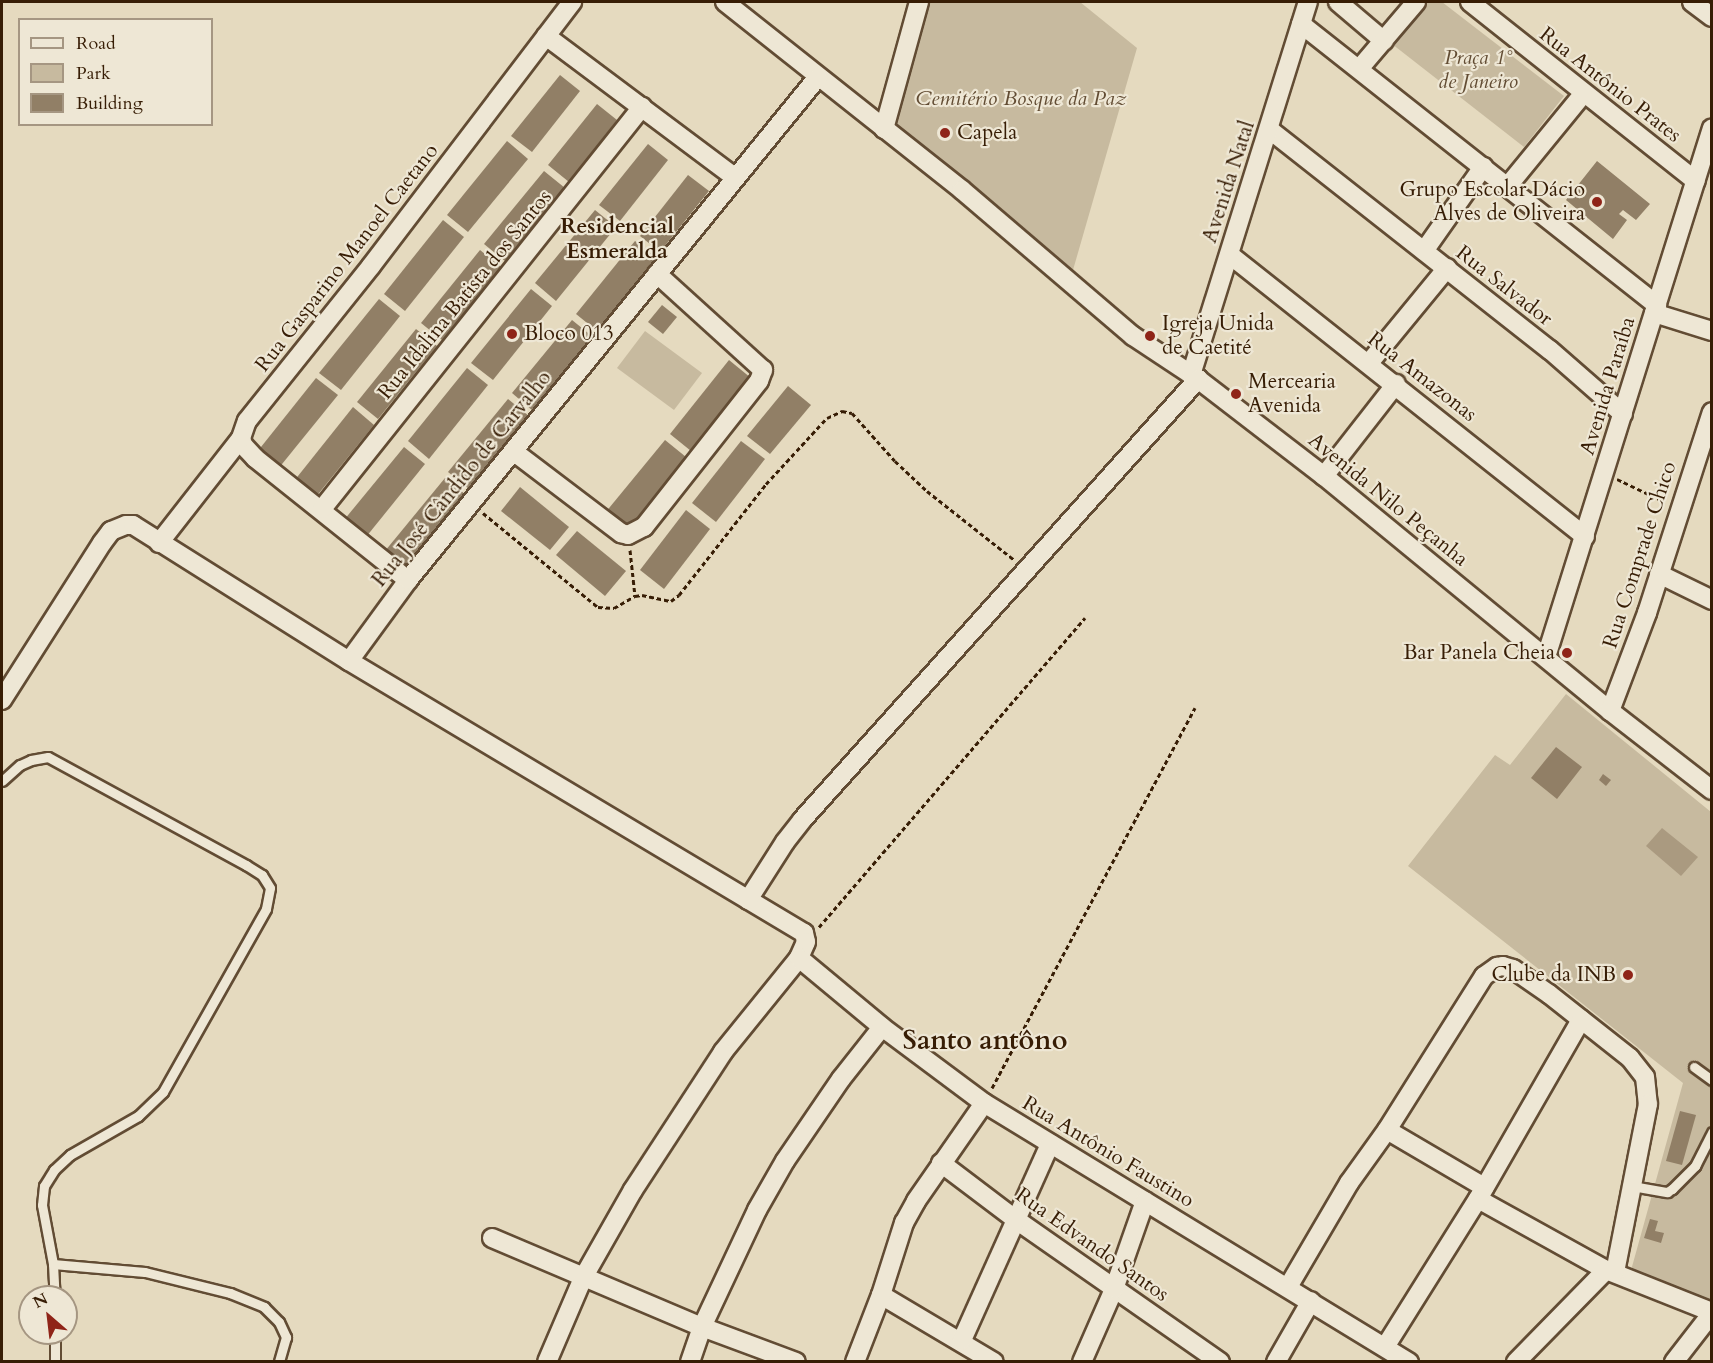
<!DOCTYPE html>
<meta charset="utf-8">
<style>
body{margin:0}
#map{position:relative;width:1713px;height:1363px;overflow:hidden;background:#e5dabf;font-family:Cardo,serif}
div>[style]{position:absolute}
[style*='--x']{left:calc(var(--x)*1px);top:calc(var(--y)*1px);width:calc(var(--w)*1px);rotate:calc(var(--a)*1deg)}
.green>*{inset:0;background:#c7ba9f}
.water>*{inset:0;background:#aa9a80}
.building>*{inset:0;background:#917f66}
.path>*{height:3px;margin-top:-1.5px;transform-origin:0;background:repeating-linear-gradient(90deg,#371d05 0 4.5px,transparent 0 7.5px)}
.roads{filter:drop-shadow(2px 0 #624c34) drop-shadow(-2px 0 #624c34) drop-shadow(0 2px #624c34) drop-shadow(0 -2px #624c34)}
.lane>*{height:9px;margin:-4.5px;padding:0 4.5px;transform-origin:4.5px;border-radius:4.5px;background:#eee7d5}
.street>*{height:18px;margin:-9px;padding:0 9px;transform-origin:9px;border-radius:9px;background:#eee7d5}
.dots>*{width:16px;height:16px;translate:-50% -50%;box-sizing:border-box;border:3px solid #eee7d5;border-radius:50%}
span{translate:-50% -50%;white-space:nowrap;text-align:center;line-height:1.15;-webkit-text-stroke:4.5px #eee7d5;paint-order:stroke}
.park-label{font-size:21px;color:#624c33;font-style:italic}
.street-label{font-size:21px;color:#371d05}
.poi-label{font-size:21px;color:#371d05}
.left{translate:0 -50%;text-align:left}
.right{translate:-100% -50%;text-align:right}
.neighbourhood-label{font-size:22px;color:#371d05;font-weight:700}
.district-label{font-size:27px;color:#371d05;font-weight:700}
.frame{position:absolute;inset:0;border:3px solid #371d05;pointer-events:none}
.legend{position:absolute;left:18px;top:18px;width:195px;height:108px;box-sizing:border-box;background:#eee7d5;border:2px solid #a59682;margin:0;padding:8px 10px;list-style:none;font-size:18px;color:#371d05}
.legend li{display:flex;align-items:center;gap:12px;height:30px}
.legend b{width:30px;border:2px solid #a59682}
.north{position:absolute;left:18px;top:1285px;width:60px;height:60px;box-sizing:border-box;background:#eee7d5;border:2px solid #a59682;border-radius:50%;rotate:332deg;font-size:16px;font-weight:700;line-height:24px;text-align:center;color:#371d05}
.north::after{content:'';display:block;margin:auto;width:21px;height:27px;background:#8f2418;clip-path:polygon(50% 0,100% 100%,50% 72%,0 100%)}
</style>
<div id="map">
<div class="green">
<i style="clip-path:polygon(928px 2px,1080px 2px,1137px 48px,1073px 270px,893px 123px)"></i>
<i style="clip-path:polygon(1426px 2px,1442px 2px,1564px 96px,1524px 147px,1392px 44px)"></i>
<i style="clip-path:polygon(645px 331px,702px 373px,674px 410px,617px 368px)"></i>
<i style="clip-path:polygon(1566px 694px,1711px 812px,1711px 1306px,1630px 1274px,1683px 1083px,1408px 866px,1495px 755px,1510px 765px)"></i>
</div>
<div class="water">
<i style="clip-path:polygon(1662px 828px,1698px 857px,1681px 876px,1646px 846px)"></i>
</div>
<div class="building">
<i style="clip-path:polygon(560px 75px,580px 91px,532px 152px,511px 136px)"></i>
<i style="clip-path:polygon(597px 104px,617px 120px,569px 182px,548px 165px)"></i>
<i style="clip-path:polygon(507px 141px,528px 159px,468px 232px,447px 215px)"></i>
<i style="clip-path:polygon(648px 144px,668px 160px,620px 221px,599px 205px)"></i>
<i style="clip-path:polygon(1597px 161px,1650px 204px,1636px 220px,1623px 210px,1619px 214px,1627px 220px,1613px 239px,1566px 200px)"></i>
<i style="clip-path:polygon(544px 171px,565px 188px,505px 261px,484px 244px)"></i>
<i style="clip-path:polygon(688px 175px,709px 191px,660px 252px,640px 236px)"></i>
<i style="clip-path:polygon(595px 210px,616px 227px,556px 301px,535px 283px)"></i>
<i style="clip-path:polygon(443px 220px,464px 237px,405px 311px,384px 294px)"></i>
<i style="clip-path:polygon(635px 241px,657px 258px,597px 331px,576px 314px)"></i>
<i style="clip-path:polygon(480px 250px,501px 267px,442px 340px,421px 323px)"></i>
<i style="clip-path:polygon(531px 289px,552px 306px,493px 380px,471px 363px)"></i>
<i style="clip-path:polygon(379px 299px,400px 316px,341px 390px,319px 373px)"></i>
<i style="clip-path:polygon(662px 305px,677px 317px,663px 334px,648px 322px)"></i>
<i style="clip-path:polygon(572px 320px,593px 337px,533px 411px,512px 393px)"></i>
<i style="clip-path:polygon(416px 329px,437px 346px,378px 419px,357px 402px)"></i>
<i style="clip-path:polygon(729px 360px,751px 378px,691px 451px,670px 434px)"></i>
<i style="clip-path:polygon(467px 368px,488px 385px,429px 459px,408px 441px)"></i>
<i style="clip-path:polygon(316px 378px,338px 395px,278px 469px,257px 452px)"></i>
<i style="clip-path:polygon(788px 386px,811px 405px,770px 454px,747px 436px)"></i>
<i style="clip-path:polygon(508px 399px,529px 416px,469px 489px,448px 472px)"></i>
<i style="clip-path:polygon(353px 407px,374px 425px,315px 498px,294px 481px)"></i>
<i style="clip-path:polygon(665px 440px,686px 457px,627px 530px,605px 513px)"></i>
<i style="clip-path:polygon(741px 441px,765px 459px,716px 522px,692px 503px)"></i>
<i style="clip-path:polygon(404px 447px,425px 464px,366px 537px,344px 520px)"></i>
<i style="clip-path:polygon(445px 478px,466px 495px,406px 568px,385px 551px)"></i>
<i style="clip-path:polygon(520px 487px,569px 527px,550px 550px,501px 511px)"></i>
<i style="clip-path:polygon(686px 510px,710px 529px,664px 589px,640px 570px)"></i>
<i style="clip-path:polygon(577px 531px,626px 571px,605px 596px,556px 555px)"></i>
<i style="clip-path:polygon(1556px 747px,1582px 767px,1557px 799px,1531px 778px)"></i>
<i style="clip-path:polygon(1603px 774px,1611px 780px,1606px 786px,1599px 780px)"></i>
<i style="clip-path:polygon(1680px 1111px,1696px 1115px,1682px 1165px,1666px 1161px)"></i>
<i style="clip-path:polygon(1650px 1219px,1658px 1221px,1655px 1231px,1664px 1233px,1661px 1243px,1644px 1238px)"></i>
</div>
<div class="path">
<i style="--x:1617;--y:479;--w:53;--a:25.6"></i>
<i style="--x:483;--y:513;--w:149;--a:39.3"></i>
<i style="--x:598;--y:607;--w:16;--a:4"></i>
<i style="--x:614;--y:608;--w:24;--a:-30"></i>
<i style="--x:635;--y:596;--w:7;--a:-8"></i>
<i style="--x:642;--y:595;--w:30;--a:12"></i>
<i style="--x:671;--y:601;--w:10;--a:-37"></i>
<i style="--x:679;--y:595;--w:141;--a:-51.9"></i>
<i style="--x:766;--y:484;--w:90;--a:-47.3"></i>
<i style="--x:827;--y:418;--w:17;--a:-25"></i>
<i style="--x:842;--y:411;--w:10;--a:11"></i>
<i style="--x:852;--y:413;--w:64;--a:48.1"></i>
<i style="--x:895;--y:461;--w:44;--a:43.2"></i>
<i style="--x:927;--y:491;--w:110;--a:38.3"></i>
<i style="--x:630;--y:550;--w:46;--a:83.8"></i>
<i style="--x:819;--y:927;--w:408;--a:-49.3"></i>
<i style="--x:992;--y:1088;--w:431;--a:-61.9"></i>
</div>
<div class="roads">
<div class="lane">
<i style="--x:2;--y:781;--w:24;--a:-42"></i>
<i style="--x:20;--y:765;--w:12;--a:-24"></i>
<i style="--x:31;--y:760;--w:17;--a:-10"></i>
<i style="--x:48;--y:757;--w:226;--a:28.6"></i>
<i style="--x:246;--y:865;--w:19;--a:32"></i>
<i style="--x:262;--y:875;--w:15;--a:58"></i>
<i style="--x:270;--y:888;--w:21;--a:101"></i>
<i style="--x:266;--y:909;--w:210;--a:119.4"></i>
<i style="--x:163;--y:1092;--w:35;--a:136"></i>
<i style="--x:138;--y:1116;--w:78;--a:150.2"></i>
<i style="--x:70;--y:1155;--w:22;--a:137"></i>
<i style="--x:54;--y:1170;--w:19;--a:122"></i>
<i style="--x:44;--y:1186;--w:19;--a:96"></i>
<i style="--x:42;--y:1205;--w:60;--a:79.4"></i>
<i style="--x:53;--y:1264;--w:33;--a:87"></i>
<i style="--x:1694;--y:1067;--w:22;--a:36"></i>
<i style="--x:1632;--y:1186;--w:36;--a:10"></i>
<i style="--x:1667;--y:1192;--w:6;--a:-31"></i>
<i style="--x:1672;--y:1189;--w:33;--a:-45"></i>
<i style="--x:1695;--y:1166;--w:38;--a:-63"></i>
<i style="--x:53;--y:1264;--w:92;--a:5"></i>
<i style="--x:145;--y:1272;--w:88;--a:13.9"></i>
<i style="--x:230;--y:1293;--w:37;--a:22"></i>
<i style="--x:264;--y:1307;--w:21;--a:45"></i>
<i style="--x:279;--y:1322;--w:17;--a:65"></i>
<i style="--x:286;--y:1337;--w:26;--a:106"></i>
<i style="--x:55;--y:1362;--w:29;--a:-90"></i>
</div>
<div class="street">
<i style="--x:725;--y:2;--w:303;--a:38.4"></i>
<i style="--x:962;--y:190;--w:225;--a:40.5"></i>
<i style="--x:1133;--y:336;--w:78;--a:33.5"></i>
<i style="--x:1198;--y:379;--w:159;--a:37.6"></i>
<i style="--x:1324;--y:476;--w:370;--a:39.4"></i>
<i style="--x:1610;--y:711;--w:129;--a:37.8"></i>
<i style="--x:1338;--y:2;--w:60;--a:40.3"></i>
<i style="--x:1470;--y:2;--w:288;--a:38.4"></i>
<i style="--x:1692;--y:2;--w:25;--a:37"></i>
<i style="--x:1301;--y:24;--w:454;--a:38.3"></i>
<i style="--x:546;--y:36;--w:237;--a:36.8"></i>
<i style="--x:1359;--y:69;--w:88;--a:-49.6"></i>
<i style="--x:884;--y:129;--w:132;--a:-74.6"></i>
<i style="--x:1270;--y:130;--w:356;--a:38.2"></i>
<i style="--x:1550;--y:350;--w:97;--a:41.2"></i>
<i style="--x:1507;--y:187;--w:120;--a:-50.7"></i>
<i style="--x:1424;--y:251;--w:103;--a:-54.9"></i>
<i style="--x:1230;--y:255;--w:453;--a:38.4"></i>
<i style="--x:1654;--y:313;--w:61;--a:17.2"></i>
<i style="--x:1369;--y:363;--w:123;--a:-50.6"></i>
<i style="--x:1191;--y:375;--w:391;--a:-72.6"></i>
<i style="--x:241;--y:438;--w:7;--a:74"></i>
<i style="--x:243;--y:445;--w:18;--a:47"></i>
<i style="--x:255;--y:458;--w:196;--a:38.6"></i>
<i style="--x:513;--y:451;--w:136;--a:37.2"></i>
<i style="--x:621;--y:533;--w:7;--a:16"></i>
<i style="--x:628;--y:535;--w:18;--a:-27"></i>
<i style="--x:644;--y:527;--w:186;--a:-51.8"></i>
<i style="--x:759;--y:381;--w:12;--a:-70"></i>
<i style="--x:763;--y:370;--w:143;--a:-137.8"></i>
<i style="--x:1324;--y:476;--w:117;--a:-52"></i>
<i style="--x:322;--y:509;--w:514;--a:-51.48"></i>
<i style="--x:159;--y:543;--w:133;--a:-52"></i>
<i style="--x:241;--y:438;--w:18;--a:-71"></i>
<i style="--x:247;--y:421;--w:198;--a:-51.3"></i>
<i style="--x:371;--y:266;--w:332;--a:-52.7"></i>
<i style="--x:1659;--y:574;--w:59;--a:26.1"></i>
<i style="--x:1546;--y:657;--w:554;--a:-72.58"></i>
<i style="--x:349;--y:661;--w:100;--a:-53.9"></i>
<i style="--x:408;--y:580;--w:649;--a:-50.82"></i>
<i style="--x:2;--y:700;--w:186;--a:-57.5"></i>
<i style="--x:102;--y:543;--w:15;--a:-53"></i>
<i style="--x:111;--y:531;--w:16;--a:-22"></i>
<i style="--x:126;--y:525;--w:7;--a:0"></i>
<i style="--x:133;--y:525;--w:255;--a:32.2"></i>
<i style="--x:349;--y:661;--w:530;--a:30.87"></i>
<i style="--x:804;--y:933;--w:9;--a:77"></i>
<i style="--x:806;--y:942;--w:17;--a:114"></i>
<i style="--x:799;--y:958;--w:121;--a:129"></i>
<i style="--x:723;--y:1052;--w:165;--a:123.1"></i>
<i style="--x:633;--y:1190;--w:101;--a:119.6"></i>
<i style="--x:583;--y:1278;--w:91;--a:113.2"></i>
<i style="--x:1610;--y:711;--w:105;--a:-69.3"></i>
<i style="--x:1647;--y:613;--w:211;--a:-72.1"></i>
<i style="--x:748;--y:900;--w:69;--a:-57.5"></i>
<i style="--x:785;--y:842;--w:28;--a:-52"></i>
<i style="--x:802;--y:820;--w:593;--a:-48.08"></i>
<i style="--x:799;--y:958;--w:108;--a:39.7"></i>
<i style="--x:882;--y:1027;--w:127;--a:36.7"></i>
<i style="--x:984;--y:1103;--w:498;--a:31.4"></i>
<i style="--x:1387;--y:1130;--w:113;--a:30.4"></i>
<i style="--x:941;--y:1163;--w:93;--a:37.1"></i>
<i style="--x:1015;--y:1219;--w:250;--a:34.9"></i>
<i style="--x:1478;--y:1199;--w:146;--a:29"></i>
<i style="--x:1606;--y:1270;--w:114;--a:21.6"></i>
<i style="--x:492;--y:1238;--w:228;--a:23"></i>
<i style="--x:702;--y:1327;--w:100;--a:20.4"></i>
<i style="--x:1288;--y:1287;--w:121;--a:-59.6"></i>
<i style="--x:1349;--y:1183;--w:65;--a:-54.4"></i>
<i style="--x:1387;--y:1130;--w:182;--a:-57.8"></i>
<i style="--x:1484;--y:976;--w:16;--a:-35"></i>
<i style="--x:1497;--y:967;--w:6;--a:-9"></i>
<i style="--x:1503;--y:966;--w:10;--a:17"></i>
<i style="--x:1513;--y:969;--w:44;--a:34.8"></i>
<i style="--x:1549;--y:994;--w:103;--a:38.3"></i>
<i style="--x:1630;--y:1058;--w:24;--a:52"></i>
<i style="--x:1645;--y:1077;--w:27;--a:84"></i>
<i style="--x:1648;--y:1104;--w:171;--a:101.1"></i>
<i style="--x:881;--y:1295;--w:131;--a:30.7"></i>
<i style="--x:962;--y:1340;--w:215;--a:-65.8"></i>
<i style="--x:1385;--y:1347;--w:175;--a:-57.9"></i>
<i style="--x:1478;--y:1199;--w:207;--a:-60.1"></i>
<i style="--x:690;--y:1362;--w:37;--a:-71"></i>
<i style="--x:702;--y:1327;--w:129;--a:-64.8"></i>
<i style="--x:757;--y:1210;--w:56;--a:-60.3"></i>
<i style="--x:785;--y:1161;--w:99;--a:-55.7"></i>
<i style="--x:841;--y:1079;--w:66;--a:-51.7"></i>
<i style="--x:855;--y:1362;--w:72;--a:-68.8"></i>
<i style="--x:881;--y:1295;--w:76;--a:-72.3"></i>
<i style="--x:904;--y:1223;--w:25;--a:-61"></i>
<i style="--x:916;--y:1201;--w:119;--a:-55.2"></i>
<i style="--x:1082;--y:1362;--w:80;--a:-66.3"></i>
<i style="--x:1114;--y:1289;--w:93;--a:-70.6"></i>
<i style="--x:1276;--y:1362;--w:70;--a:-60.2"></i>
<i style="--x:1516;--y:1362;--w:129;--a:-45.6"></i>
<i style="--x:1674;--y:1362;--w:62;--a:-52.2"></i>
</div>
</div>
<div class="dots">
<i style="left:945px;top:133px;background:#8f2418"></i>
<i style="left:1597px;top:202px;background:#8f2418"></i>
<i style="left:512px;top:334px;background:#8f2418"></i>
<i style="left:1150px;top:336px;background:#8f2418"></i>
<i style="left:1236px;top:394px;background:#8f2418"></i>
<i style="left:1567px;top:653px;background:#8f2418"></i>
<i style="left:1628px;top:975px;background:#8f2418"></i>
</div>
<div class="park-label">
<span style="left:1478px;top:70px">Praça 1°<br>de Janeiro</span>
<span style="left:1021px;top:99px">Cemitério Bosque da Paz</span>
</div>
<div class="street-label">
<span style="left:1610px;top:85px;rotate:38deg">Rua Antônio Prates</span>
<span style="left:1229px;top:182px;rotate:-72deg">Avenida Natal</span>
<span style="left:347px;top:258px;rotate:-52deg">Rua Gasparino Manoel Caetano</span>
<span style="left:1504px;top:286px;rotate:38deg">Rua Salvador</span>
<span style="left:465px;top:295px;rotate:-51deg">Rua Idalina Batista dos Santos</span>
<span style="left:1422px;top:377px;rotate:38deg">Rua Amazonas</span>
<span style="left:1608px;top:386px;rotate:-73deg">Avenida Paraíba</span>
<span style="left:462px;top:479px;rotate:-51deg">Rua José Cândido de Carvalho</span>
<span style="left:1388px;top:500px;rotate:39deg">Avenida Nilo Peçanha</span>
<span style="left:1640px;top:555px;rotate:-72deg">Rua Comprade Chico</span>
<span style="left:1108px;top:1152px;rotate:31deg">Rua Antônio Faustino</span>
<span style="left:1092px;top:1245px;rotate:35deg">Rua Edvando Santos</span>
</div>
<div class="poi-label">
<span class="left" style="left:957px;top:133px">Capela</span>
<span class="right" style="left:1585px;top:202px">Grupo Escolar Dácio<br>Alves de Oliveira</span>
<span class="left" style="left:1162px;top:336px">Igreja Unida<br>de Caetité</span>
<span class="left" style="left:524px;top:334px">Bloco 013</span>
<span class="left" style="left:1248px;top:394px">Mercearia<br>Avenida</span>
<span class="right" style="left:1555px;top:653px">Bar Panela Cheia</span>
<span class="right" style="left:1616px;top:975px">Clube da INB</span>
</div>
<div class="neighbourhood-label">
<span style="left:617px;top:239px">Residencial<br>Esmeralda</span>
</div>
<div class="district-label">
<span style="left:985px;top:1041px">Santo antôno</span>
</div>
<div class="frame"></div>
<ul class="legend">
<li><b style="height:8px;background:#eee7d5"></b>Road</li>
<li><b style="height:16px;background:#c7ba9f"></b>Park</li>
<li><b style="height:16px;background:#917f66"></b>Building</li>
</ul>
<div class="north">N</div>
</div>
